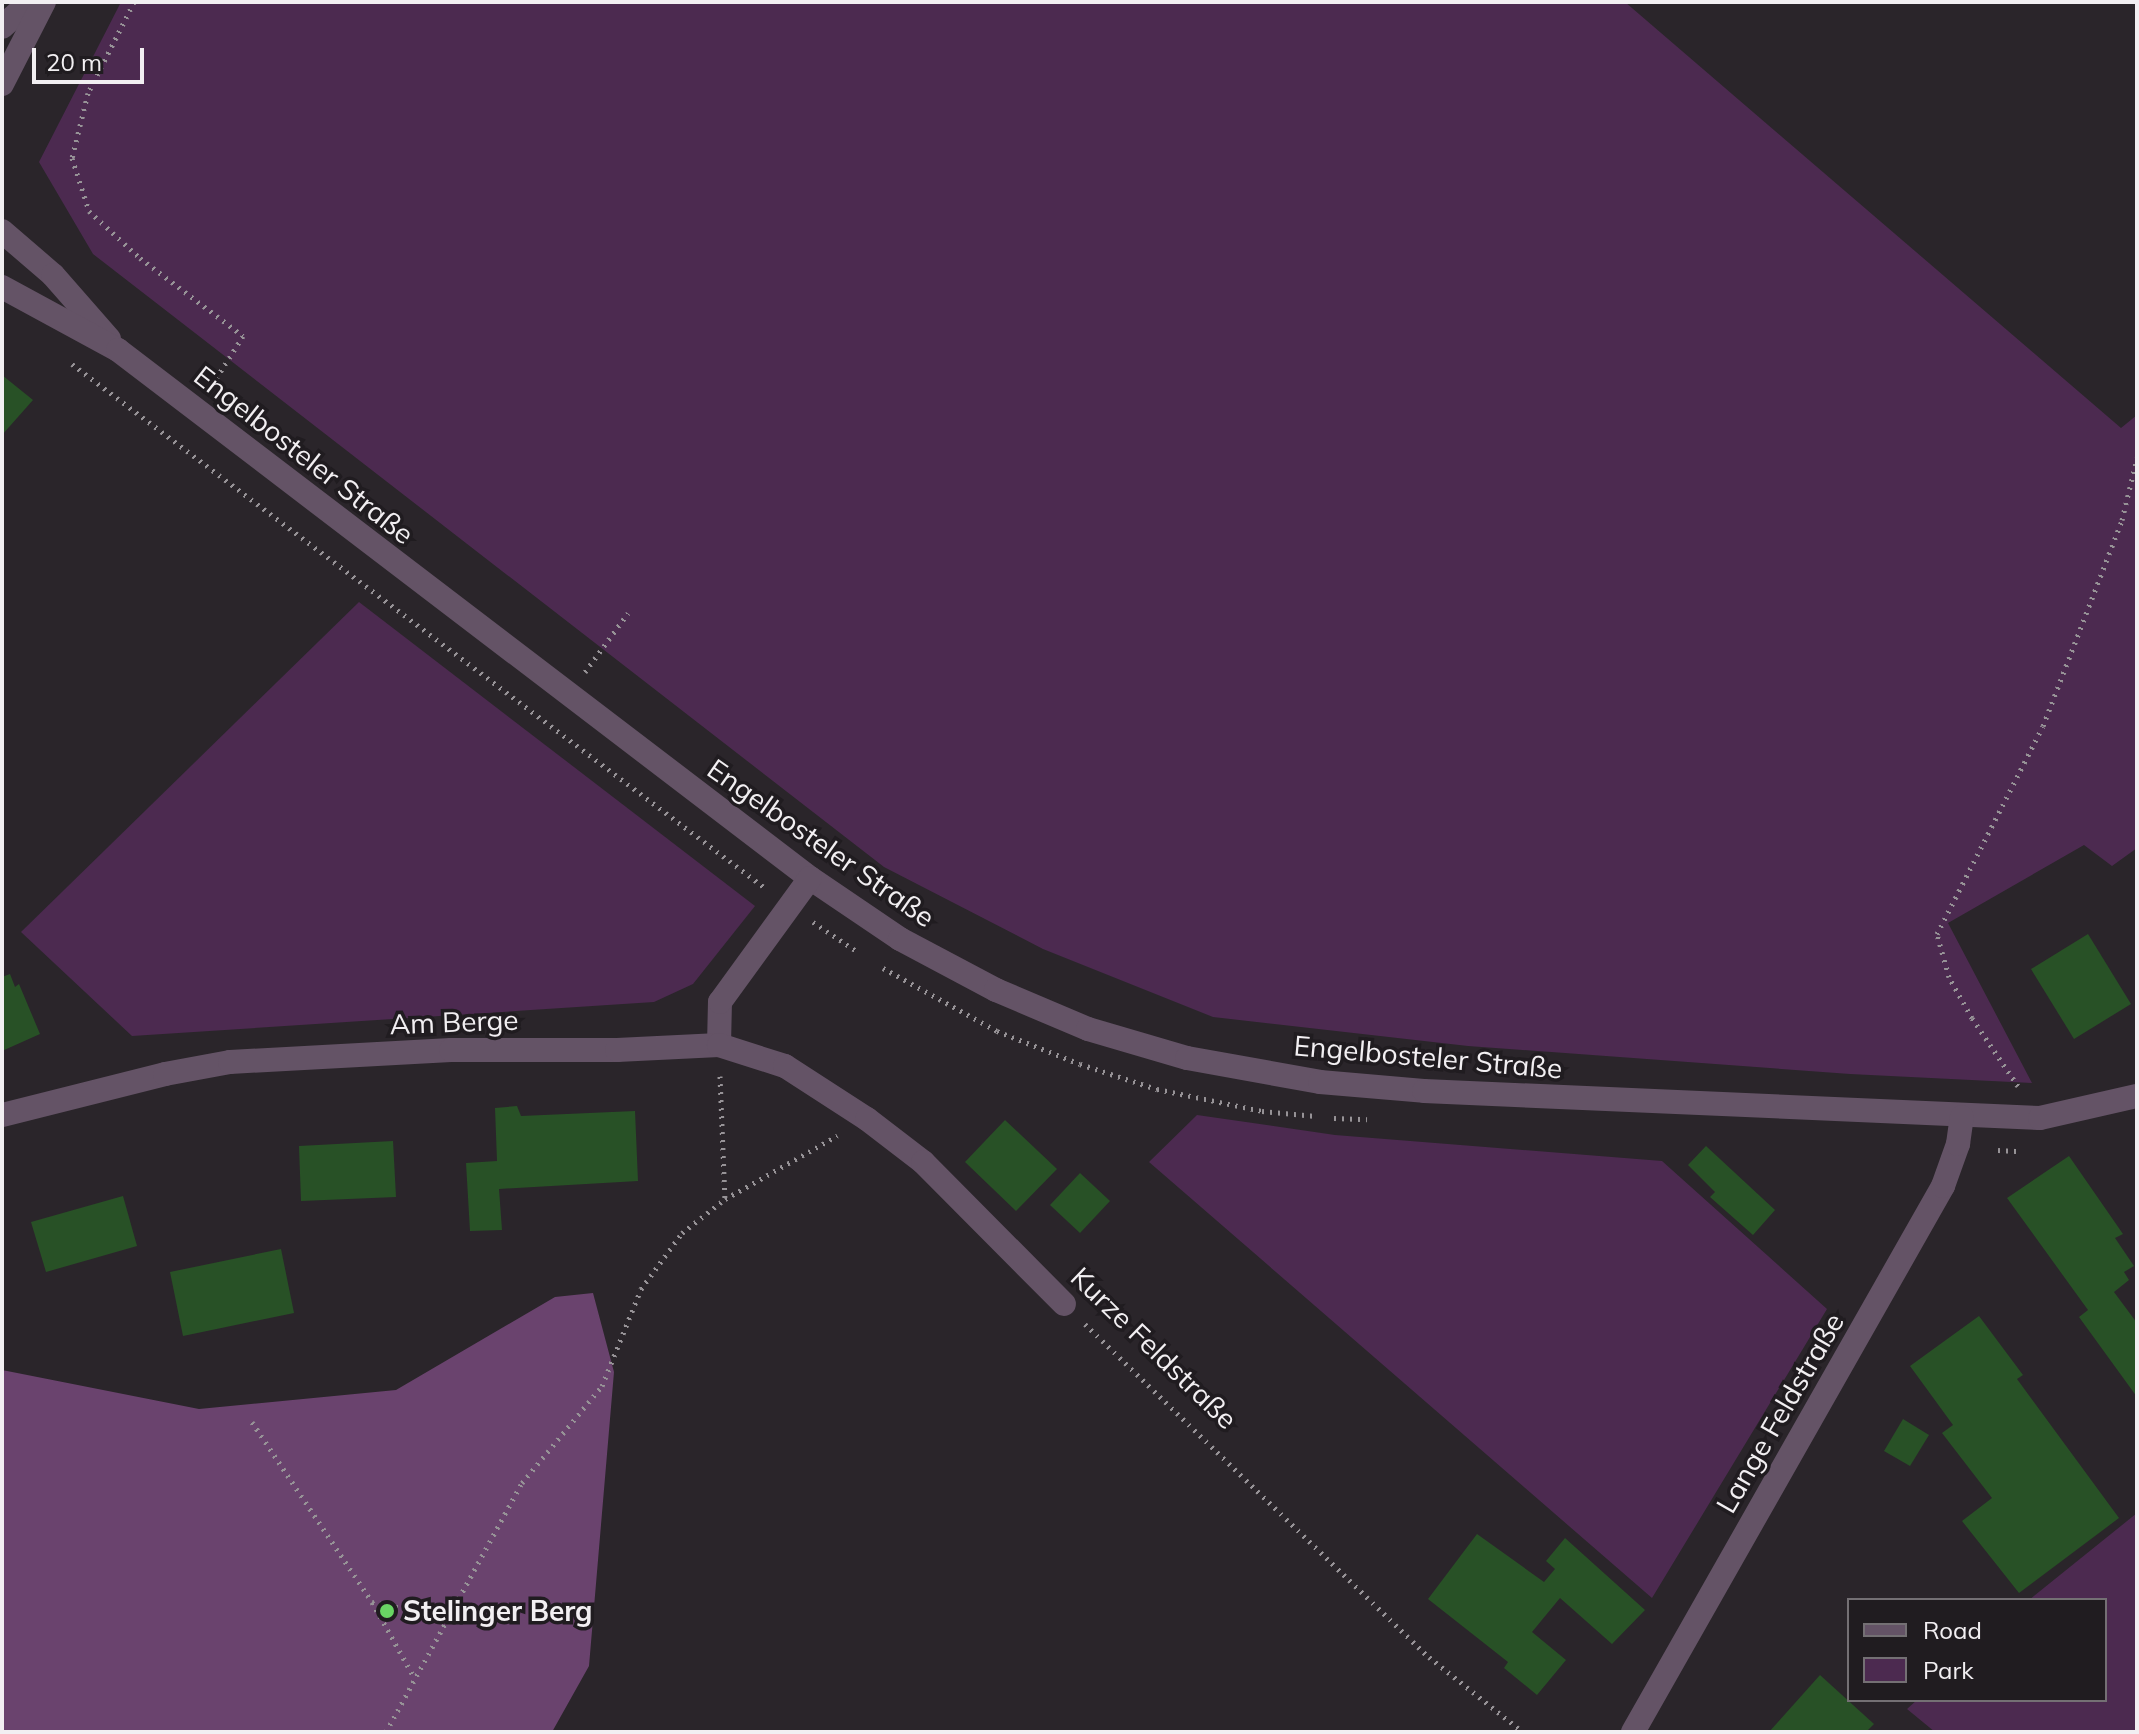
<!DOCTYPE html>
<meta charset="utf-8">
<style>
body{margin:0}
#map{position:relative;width:2139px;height:1734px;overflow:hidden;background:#2a252a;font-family:Mulish,sans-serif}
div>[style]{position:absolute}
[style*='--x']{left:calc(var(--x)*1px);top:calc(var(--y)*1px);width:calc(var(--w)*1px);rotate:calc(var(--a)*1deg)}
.green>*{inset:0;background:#4c2a50}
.forest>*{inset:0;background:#6a436e}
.building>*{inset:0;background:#285126}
.path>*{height:5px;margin-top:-2.5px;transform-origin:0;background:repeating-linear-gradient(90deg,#979397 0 2px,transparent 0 8px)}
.minor>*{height:24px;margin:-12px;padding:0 12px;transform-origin:12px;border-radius:12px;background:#645366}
.dots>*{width:22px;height:22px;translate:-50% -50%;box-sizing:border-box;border:4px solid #201c20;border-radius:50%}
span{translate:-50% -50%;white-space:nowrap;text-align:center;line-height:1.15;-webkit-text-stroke:7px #201c20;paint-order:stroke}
.street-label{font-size:28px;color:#f2eff2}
.poi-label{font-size:28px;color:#f2eff2;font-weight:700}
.left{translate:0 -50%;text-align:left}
.frame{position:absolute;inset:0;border:4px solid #f2eff2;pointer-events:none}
.legend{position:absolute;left:1847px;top:1598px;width:260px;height:104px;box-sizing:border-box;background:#201c20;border:2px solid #747074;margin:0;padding:10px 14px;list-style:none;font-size:24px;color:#f2eff2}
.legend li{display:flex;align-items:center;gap:16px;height:40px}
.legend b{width:40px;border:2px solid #747074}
.scale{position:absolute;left:32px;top:48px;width:112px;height:36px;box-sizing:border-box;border:4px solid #f2eff2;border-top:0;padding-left:10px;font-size:24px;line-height:28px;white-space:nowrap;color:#f2eff2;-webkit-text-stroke:6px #201c20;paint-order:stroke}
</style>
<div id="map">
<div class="green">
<i style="clip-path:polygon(121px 2px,1625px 2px,2121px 428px,2137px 415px,2137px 848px,2112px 866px,2084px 845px,1948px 923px,2032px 1083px,1850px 1074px,1468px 1046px,1213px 1017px,1043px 949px,884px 867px,93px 254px,39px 162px)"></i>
<i style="clip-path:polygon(359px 602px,755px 906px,693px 984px,654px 1002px,132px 1036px,21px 932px)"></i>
<i style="clip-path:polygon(1197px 1115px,1335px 1135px,1662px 1161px,1827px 1309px,1652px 1598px,1149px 1162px)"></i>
<i style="clip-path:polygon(2137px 1513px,2137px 1732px,1935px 1732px,1907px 1709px,1917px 1700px,2105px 1700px,2105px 1600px,2029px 1600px)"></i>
</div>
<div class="forest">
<i style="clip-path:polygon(593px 1293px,614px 1372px,589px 1666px,552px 1732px,2px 1732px,2px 1370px,199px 1409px,396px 1390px,555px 1297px)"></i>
</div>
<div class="building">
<i style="clip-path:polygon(2px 375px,33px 400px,2px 435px)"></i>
<i style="clip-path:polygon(2088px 934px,2131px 1004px,2074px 1039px,2031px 969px)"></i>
<i style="clip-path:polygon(10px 974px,15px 987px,19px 984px,40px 1034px,2px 1051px,2px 977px)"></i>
<i style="clip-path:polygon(517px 1106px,521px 1116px,635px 1111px,638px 1181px,499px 1189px,502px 1230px,470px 1231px,466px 1163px,497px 1161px,495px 1108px)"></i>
<i style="clip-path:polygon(1005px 1120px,1057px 1169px,1016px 1211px,965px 1162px)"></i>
<i style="clip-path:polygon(393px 1141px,396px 1197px,301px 1201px,299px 1146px)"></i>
<i style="clip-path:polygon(1706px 1146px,1775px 1210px,1753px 1235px,1710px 1197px,1715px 1192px,1688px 1165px)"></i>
<i style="clip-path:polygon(2069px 1156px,2123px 1234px,2115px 1238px,2134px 1266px,2124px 1272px,2129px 1280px,2114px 1292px,2137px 1323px,2137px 1397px,2079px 1317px,2088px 1310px,2007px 1198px)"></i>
<i style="clip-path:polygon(1080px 1173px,1110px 1201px,1080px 1233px,1050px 1205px)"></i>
<i style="clip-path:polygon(123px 1196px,137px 1246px,46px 1272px,31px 1222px)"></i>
<i style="clip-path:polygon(281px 1249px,294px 1313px,183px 1336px,170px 1272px)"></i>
<i style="clip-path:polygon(1979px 1316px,2023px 1375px,2017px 1379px,2119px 1518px,2019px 1593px,1962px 1521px,1992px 1498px,1942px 1433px,1953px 1425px,1910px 1366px)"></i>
<i style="clip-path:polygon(1903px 1419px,1929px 1435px,1910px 1466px,1884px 1451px)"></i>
<i style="clip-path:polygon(1477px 1534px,1544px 1582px,1555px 1569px,1546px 1561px,1565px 1538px,1645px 1610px,1612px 1644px,1560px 1598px,1532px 1632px,1566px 1660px,1537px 1695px,1504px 1668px,1508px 1662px,1428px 1599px)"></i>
<i style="clip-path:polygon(1820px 1675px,1874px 1724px,1866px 1732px,1769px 1732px)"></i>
</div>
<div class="path">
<i style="--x:134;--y:2;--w:102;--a:116.8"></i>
<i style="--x:88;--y:93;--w:67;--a:103.8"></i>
<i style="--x:72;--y:158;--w:56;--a:72.2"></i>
<i style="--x:89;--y:211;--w:69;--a:42.7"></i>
<i style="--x:140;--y:258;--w:129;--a:37.1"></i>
<i style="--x:243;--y:336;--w:58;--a:122.3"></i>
<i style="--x:72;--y:364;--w:869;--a:37.09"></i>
<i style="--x:585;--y:672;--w:73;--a:-53.9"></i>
<i style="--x:813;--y:922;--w:54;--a:33.7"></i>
<i style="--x:883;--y:968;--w:130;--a:28.9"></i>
<i style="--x:997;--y:1031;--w:89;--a:21.7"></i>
<i style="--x:1080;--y:1064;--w:81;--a:18"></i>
<i style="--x:1157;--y:1089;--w:107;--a:11.8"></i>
<i style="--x:1262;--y:1111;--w:54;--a:5.3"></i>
<i style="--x:720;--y:1076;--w:123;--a:87.7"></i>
<i style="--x:2018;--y:1086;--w:82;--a:-124.1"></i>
<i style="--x:1972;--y:1018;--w:47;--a:-119.3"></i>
<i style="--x:1949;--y:977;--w:45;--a:-105.6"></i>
<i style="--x:1937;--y:934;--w:233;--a:-63"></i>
<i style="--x:2043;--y:726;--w:221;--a:-69"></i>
<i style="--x:2122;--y:520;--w:64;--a:-76.4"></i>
<i style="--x:1334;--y:1118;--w:33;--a:2"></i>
<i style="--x:1998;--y:1150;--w:22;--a:3"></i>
<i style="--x:1085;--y:1324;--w:479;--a:44.1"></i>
<i style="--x:1429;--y:1657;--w:120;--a:38.6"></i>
<i style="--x:252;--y:1422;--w:216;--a:56.3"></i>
<i style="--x:372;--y:1602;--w:86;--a:60.8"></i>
<i style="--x:372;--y:1602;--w:79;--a:11.7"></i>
<i style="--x:386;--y:1732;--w:284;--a:-61.4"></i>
<i style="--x:522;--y:1483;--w:126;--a:-50.5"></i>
<i style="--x:602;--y:1386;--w:105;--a:-68.1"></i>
<i style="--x:641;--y:1289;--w:69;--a:-53.8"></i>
<i style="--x:682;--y:1233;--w:55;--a:-38.3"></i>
<i style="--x:725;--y:1199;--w:129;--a:-29.4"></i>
</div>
<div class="minor">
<i style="--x:2;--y:27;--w:38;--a:-42"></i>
<i style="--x:2;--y:84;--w:92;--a:-62.9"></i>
<i style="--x:2;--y:231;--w:67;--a:40.8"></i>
<i style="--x:53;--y:275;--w:85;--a:48.8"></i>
<i style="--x:2;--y:287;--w:132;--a:28.5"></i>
<i style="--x:118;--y:350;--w:870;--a:37.34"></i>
<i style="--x:810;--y:878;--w:109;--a:34.1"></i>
<i style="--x:900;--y:939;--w:109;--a:28"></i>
<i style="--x:996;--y:990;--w:100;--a:23"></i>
<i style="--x:1088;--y:1029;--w:103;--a:16.3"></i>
<i style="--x:1187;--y:1058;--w:135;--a:10.2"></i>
<i style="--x:1320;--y:1082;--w:104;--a:4.9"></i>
<i style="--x:1424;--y:1091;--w:617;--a:2.51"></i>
<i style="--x:2040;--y:1118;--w:99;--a:-12.8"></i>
<i style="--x:719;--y:1045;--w:43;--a:-88.7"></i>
<i style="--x:720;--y:1002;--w:153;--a:-54"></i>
<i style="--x:2;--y:1115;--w:168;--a:-14.1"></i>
<i style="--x:165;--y:1074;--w:66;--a:-10.5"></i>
<i style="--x:230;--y:1062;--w:221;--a:-3.1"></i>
<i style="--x:451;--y:1050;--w:166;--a:0"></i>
<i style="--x:617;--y:1050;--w:102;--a:-2.8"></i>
<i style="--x:719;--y:1045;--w:69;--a:17.7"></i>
<i style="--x:785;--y:1066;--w:98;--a:32.9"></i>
<i style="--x:867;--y:1119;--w:71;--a:37.5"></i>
<i style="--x:923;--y:1162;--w:200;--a:45.2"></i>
<i style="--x:1633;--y:1732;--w:628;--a:-60.41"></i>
<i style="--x:1943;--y:1186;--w:45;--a:-70.3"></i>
<i style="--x:1958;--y:1144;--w:27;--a:-82"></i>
</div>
<div class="dots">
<i style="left:387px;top:1611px;background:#69d464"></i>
</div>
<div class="street-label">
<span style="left:304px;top:455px;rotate:38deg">Engelbosteler Straße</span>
<span style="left:821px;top:843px;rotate:35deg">Engelbosteler Straße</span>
<span style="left:454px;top:1022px;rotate:-2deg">Am Berge</span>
<span style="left:1428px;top:1057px;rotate:5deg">Engelbosteler Straße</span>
<span style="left:1154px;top:1348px;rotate:44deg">Kurze Feldstraße</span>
<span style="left:1780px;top:1413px;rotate:-60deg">Lange Feldstraße</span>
</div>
<div class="poi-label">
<span class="left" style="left:403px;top:1611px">Stelinger Berg</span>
</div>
<div class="frame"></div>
<ul class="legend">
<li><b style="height:10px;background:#645366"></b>Road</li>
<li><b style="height:22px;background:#4c2a50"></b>Park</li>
</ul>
<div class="scale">20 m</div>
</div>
